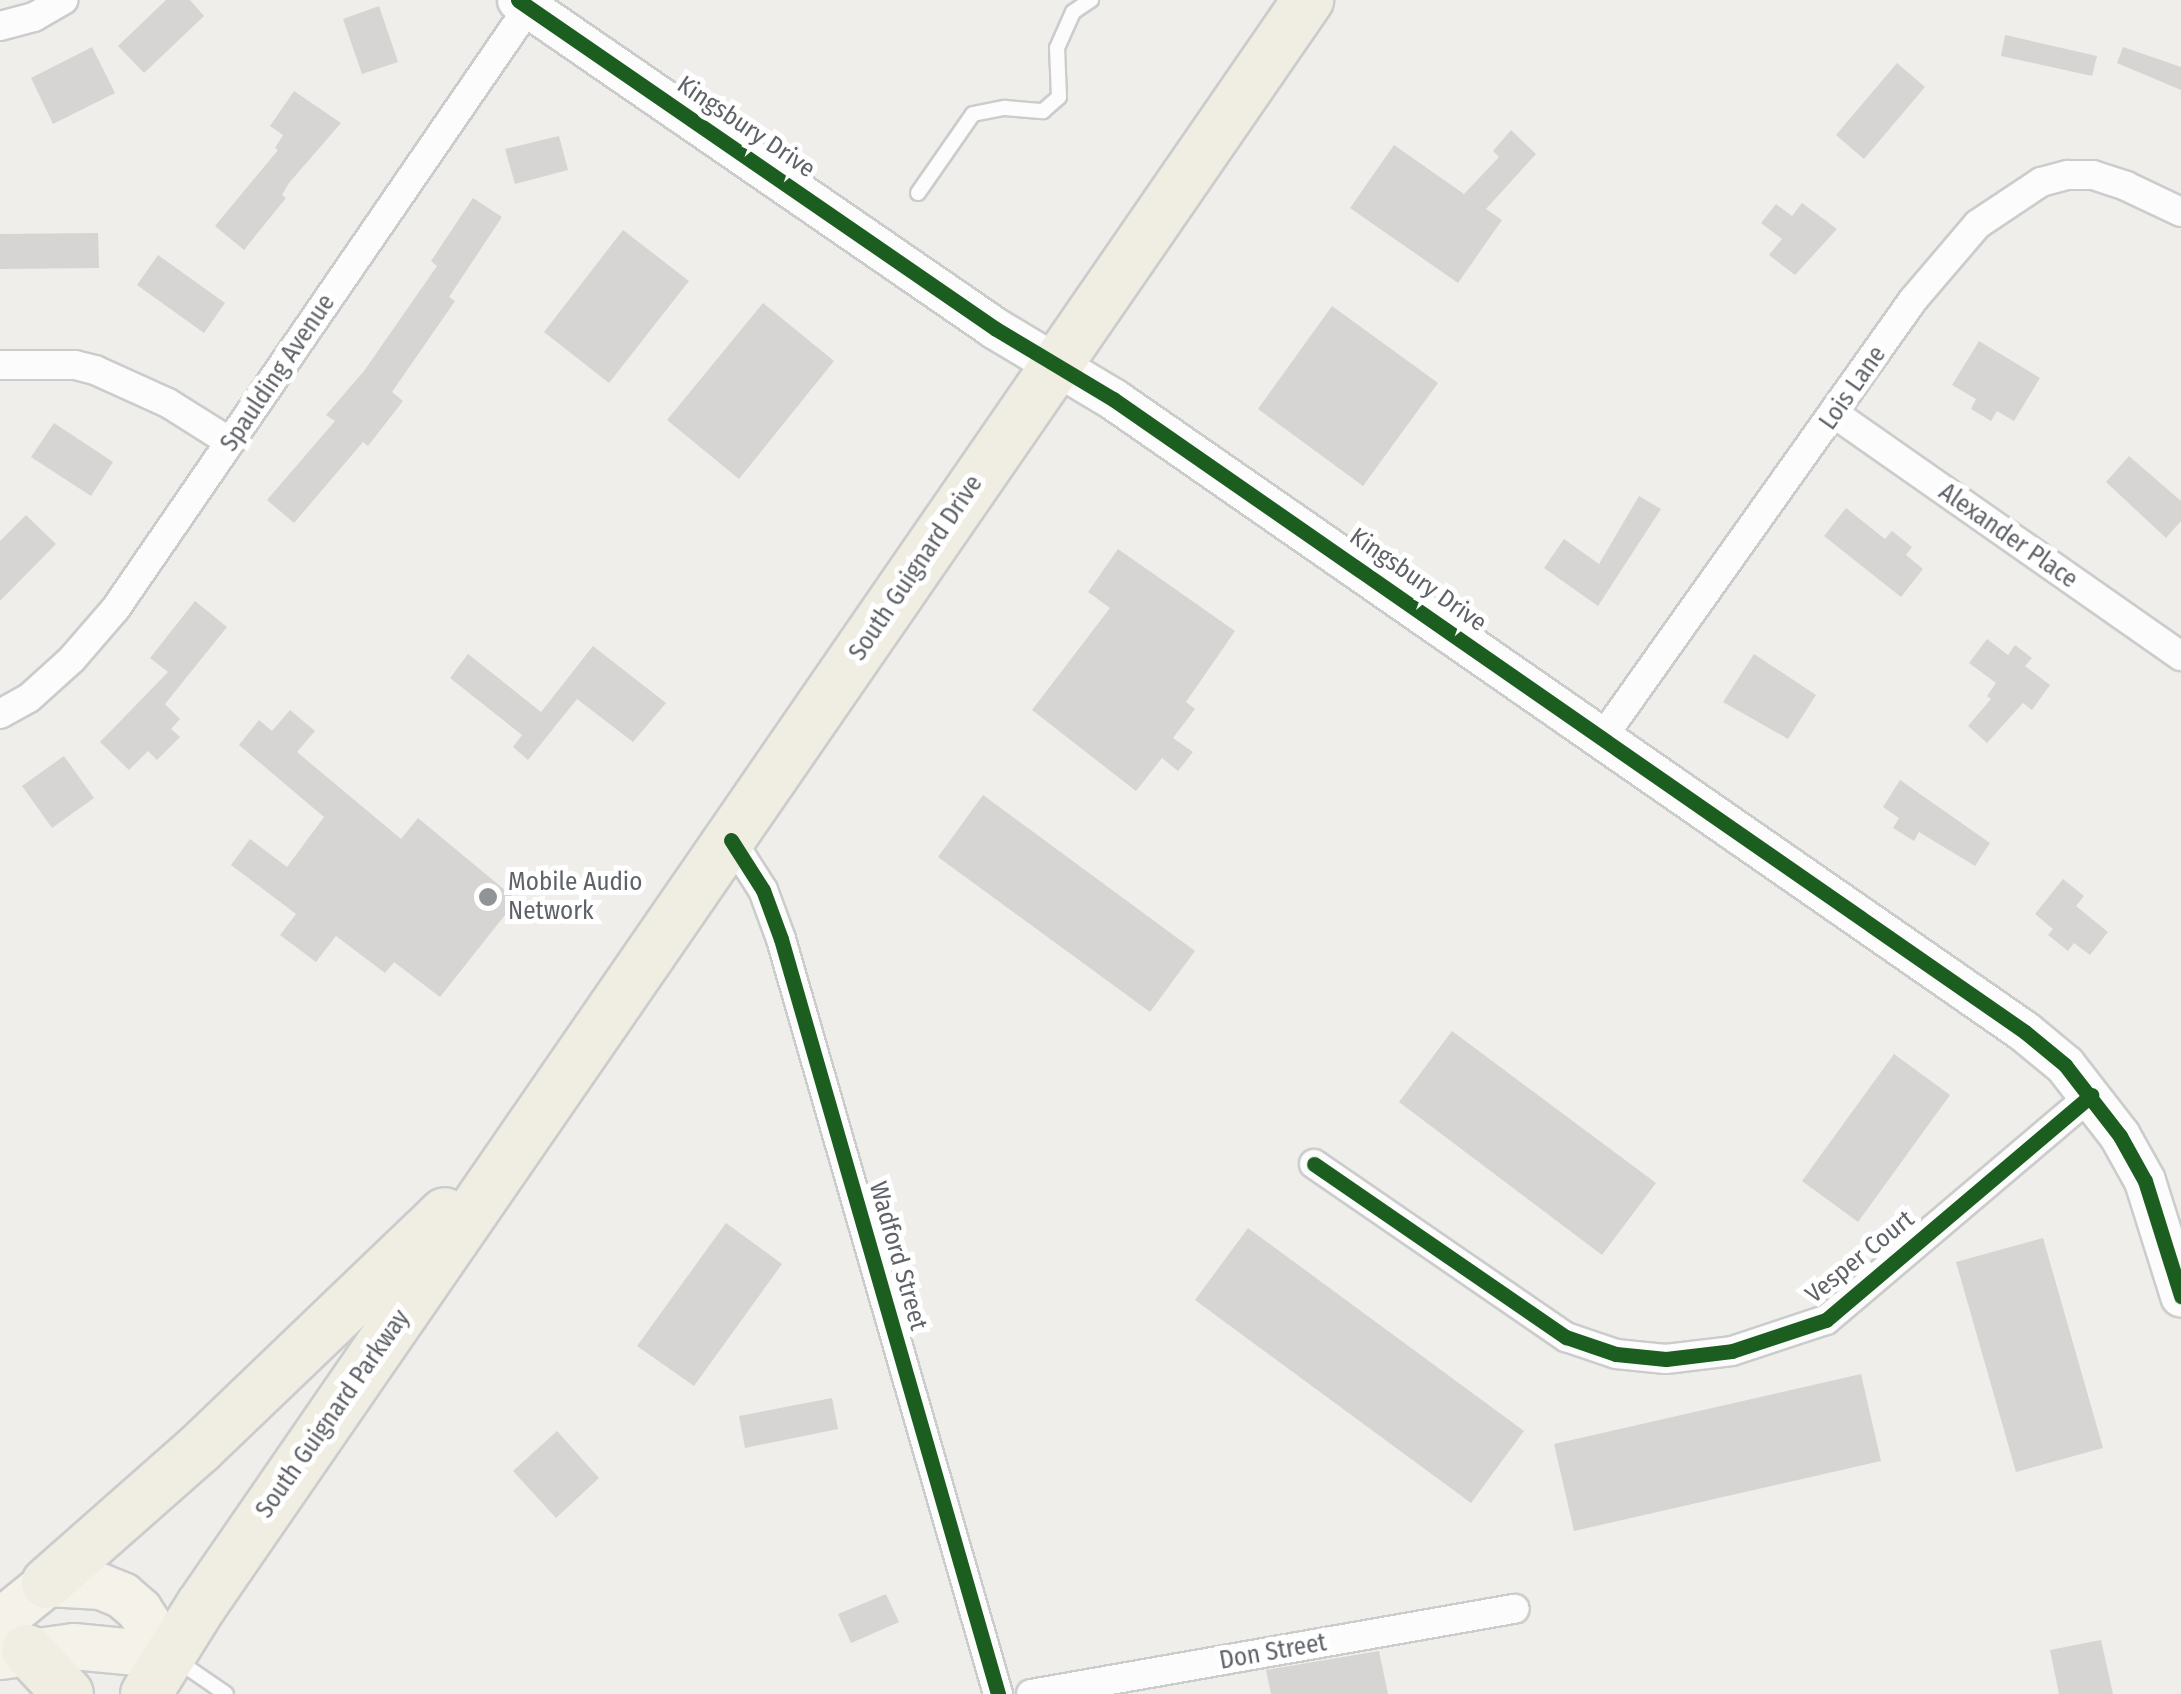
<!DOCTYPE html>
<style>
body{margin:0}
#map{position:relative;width:2181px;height:1694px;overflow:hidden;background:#efeeea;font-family:"Fira Sans Condensed",sans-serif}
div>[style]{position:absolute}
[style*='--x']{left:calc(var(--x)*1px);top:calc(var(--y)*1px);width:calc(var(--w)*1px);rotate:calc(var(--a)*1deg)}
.building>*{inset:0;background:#d6d5d3}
.roads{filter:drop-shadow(2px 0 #cbcccc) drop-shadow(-2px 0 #cbcccc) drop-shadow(0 2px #cbcccc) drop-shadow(0 -2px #cbcccc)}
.lane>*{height:14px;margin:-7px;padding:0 7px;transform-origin:7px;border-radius:7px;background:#fdfcfc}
.street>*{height:28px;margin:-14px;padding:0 14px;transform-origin:14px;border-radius:14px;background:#fdfcfc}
.secondary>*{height:40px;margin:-20px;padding:0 20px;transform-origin:20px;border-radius:20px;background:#fdfcfc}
.primary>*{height:45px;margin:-22.5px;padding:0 22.5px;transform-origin:22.5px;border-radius:22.5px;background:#f4f2e9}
.highway>*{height:50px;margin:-25px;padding:0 25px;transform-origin:25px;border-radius:25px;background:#f0ede3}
.cycleway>*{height:15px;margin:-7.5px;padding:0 7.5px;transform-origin:7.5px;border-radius:7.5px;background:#1b5e20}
.dots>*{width:28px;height:28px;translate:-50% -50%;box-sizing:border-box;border:5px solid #fff;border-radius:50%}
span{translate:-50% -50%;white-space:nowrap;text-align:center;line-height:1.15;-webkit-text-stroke:10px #fff;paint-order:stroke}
.street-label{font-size:25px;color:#5f6368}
.poi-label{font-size:25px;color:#5f6368}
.left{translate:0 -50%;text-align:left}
</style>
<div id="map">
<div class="building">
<i style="clip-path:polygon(166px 0,190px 0,204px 16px,144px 73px,118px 46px)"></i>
<i style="clip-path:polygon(379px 6px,398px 62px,362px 74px,343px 19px)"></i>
<i style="clip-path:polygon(2005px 35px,2097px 56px,2092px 76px,2001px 56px)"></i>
<i style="clip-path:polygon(92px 47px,115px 93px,53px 124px,31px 78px)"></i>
<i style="clip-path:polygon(2123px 47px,2181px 67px,2181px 90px,2117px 63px)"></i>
<i style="clip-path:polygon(1897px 63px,1925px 87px,1864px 159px,1836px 135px)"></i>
<i style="clip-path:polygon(294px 91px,341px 123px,289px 183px,282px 195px,286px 198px,244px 250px,215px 226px,278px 150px,275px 148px,283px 135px,270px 126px)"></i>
<i style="clip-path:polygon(1511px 130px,1536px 154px,1486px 209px,1502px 220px,1458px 283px,1350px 208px,1394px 145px,1464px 194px,1499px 157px,1493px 151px)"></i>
<i style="clip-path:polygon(559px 136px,568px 170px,515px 184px,505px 149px)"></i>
<i style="clip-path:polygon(473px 198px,502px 217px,449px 297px,455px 301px,392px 392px,403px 401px,368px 446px,363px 442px,294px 523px,267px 500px,335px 421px,326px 415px,364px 371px,437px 266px,431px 261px)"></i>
<i style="clip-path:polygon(1802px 203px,1837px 229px,1795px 275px,1769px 255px,1782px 239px,1761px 223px,1776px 204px,1792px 216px)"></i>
<i style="clip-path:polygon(623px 230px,689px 281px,609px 383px,544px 332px)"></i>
<i style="clip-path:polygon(98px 233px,99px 268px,0 269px,0 234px)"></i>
<i style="clip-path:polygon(158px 255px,225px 303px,204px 333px,137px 285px)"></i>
<i style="clip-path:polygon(763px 303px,834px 361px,739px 479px,667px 420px)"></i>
<i style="clip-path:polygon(1332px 306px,1438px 383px,1363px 486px,1258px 409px)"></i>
<i style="clip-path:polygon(1979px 341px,2040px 378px,2014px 421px,1997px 411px,1991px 421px,1971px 409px,1976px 399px,1952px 385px)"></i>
<i style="clip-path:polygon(54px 423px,113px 462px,91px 496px,31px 457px)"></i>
<i style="clip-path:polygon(2129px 456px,2181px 501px,2181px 521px,2166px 538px,2106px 482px)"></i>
<i style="clip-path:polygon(1639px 496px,1661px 509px,1598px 606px,1544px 568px,1564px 539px,1599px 564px)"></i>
<i style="clip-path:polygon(1846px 508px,1885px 539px,1892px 531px,1912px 547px,1906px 555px,1923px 569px,1901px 597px,1824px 536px)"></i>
<i style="clip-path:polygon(26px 515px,56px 544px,0 601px,0 541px)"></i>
<i style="clip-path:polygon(1118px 549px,1235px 631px,1186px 702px,1195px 709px,1173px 738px,1193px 752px,1178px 771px,1162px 758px,1136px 791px,1032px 710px,1110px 608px,1088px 592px)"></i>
<i style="clip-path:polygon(195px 601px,227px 627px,165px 704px,180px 719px,171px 729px,180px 737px,157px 760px,148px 751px,129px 770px,100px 742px,168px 672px,150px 658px)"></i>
<i style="clip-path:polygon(1987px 639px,2008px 655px,2015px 645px,2032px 658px,2025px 666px,2050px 685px,2032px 710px,2023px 703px,1987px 743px,1968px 726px,1991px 699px,1987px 696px,1996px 683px,1969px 663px)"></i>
<i style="clip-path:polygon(593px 646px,666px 703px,633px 742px,577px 699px,528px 760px,513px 747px,522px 735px,450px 678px,468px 654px,541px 712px)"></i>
<i style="clip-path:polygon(1754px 654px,1816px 695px,1788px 739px,1723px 702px)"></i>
<i style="clip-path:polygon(290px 710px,315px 731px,297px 752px,401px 839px,418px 818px,517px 900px,440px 997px,394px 962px,385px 973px,336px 936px,316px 962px,280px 935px,296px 914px,231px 865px,250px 839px,287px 867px,324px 817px,239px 745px,259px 720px,272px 731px)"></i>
<i style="clip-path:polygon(64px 756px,94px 798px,52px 828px,22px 786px)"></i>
<i style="clip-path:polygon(1900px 780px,1990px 843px,1975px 866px,1919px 832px,1914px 841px,1893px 828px,1899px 818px,1883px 807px)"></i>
<i style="clip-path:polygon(983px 795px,1195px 951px,1150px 1012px,938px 857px)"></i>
<i style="clip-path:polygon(2063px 879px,2084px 896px,2076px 906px,2108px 932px,2090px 955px,2074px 943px,2068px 951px,2048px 935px,2053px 929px,2035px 914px)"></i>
<i style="clip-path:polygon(1452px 1031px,1656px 1183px,1602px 1255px,1399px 1102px)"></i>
<i style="clip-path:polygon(1894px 1054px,1950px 1095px,1858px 1222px,1802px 1181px)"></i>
<i style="clip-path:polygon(726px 1223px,782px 1264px,694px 1386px,637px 1346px)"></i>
<i style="clip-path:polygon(1248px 1228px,1524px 1431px,1471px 1503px,1195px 1300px)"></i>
<i style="clip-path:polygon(2043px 1238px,2103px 1448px,2016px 1472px,1956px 1262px)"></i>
<i style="clip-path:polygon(1861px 1374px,1881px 1461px,1574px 1531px,1554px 1444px)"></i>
<i style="clip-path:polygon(832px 1398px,838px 1429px,745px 1448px,739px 1416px)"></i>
<i style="clip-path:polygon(557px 1431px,599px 1478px,556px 1518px,513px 1471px)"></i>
<i style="clip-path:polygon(886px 1594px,899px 1622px,851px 1643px,838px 1614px)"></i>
<i style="clip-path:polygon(2101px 1640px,2113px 1694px,2059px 1694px,2050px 1650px)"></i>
<i style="clip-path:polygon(1379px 1651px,1388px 1694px,1271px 1694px,1266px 1670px)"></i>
</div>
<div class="roads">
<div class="lane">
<i style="--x:918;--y:193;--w:96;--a:-55.2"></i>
<i style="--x:973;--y:114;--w:33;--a:-11"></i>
<i style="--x:1005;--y:108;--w:38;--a:5"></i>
<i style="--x:1043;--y:111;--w:21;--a:-41"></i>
<i style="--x:1059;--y:97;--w:49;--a:-92.3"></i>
<i style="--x:1057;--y:48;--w:39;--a:-66"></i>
<i style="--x:1073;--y:12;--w:22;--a:-34"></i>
<i style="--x:178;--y:1661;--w:58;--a:34.5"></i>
</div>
<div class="street">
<i style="--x:0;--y:26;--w:35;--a:-15"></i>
<i style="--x:34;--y:17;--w:34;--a:-30"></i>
<i style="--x:0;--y:365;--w:75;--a:0"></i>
<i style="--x:75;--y:365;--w:21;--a:14"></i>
<i style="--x:95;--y:370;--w:80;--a:24.3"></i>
<i style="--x:168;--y:403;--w:73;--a:32.2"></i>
<i style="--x:1835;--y:414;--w:422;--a:35"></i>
<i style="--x:0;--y:714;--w:33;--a:-29"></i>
<i style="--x:29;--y:698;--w:58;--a:-42.2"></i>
<i style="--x:72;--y:659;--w:67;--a:-49.2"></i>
<i style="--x:116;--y:608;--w:728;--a:-55.52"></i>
<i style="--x:1602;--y:738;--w:537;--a:-54.62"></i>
<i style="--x:1913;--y:300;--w:100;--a:-49.5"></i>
<i style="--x:1978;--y:224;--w:76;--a:-33.7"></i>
<i style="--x:2041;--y:182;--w:28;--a:-15"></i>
<i style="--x:2068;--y:175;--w:25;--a:0"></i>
<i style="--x:2093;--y:175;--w:35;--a:18"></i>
<i style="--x:2126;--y:186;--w:61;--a:25.3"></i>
<i style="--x:731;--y:840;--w:59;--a:57.4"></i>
<i style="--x:763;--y:890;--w:52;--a:69.8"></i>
<i style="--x:781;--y:939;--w:786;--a:73.96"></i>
<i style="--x:1314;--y:1164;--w:306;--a:34.5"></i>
<i style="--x:1566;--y:1337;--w:53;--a:18.8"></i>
<i style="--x:1616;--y:1354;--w:50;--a:5.7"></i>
<i style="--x:1666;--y:1359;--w:66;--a:-6.9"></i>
<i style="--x:1732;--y:1351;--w:99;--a:-18.3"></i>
<i style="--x:1826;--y:1320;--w:348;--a:-40.3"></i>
<i style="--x:1031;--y:1694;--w:491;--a:-10"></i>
</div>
<div class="secondary">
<i style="--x:518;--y:0;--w:580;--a:34.54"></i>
<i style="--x:996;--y:329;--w:136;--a:30.9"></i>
<i style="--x:1113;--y:399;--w:1110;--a:34.76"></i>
<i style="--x:2025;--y:1032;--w:52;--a:39.5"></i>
<i style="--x:2065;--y:1065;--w:90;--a:52.2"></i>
<i style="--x:2120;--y:1136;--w:51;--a:60.9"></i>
<i style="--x:2145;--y:1181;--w:121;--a:72.6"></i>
</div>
<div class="primary">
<i style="--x:0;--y:1621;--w:60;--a:-39"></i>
<i style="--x:47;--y:1583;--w:53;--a:3.2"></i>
<i style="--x:100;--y:1586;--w:24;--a:22"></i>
<i style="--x:122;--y:1595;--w:23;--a:41"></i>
<i style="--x:139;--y:1610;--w:54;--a:56.3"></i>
<i style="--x:0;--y:1656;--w:74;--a:-7.8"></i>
<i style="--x:73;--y:1646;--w:96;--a:5.4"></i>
</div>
<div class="highway">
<i style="--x:47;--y:1583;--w:204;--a:-41.4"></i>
<i style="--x:200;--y:1448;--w:339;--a:-43.8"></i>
<i style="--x:27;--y:1650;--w:60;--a:47"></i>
<i style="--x:146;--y:1694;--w:104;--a:-58"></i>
<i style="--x:201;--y:1606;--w:1951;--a:-55.42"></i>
</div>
</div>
<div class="cycleway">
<i style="--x:518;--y:0;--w:580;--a:34.54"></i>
<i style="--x:996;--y:329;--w:136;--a:30.9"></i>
<i style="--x:1113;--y:399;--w:1110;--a:34.76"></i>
<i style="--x:2025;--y:1032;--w:52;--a:39.5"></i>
<i style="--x:2065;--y:1065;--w:90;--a:52.2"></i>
<i style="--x:2120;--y:1136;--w:51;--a:60.9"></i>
<i style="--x:2145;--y:1181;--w:121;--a:72.6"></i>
<i style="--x:731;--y:840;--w:59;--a:57.4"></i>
<i style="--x:763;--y:890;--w:52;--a:69.8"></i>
<i style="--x:781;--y:939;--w:786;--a:73.96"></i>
<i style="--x:1314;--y:1164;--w:306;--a:34.5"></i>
<i style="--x:1566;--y:1337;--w:53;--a:18.8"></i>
<i style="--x:1616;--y:1354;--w:50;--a:5.7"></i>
<i style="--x:1666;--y:1359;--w:66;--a:-6.9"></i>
<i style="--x:1732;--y:1351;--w:99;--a:-18.3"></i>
<i style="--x:1826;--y:1320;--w:348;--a:-40.3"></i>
</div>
<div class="dots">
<i style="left:488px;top:897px;background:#919496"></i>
</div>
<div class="street-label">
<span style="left:746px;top:127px;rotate:34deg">Kingsbury Drive</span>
<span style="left:278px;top:373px;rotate:-56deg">Spaulding Avenue</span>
<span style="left:1853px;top:388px;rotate:-55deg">Lois Lane</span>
<span style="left:2008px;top:536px;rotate:35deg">Alexander Place</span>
<span style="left:916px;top:568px;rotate:-56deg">South Guignard Drive</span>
<span style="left:1418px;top:580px;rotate:35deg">Kingsbury Drive</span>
<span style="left:898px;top:1256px;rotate:74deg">Wadford Street</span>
<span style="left:1860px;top:1257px;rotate:-39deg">Vesper Court</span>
<span style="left:333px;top:1414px;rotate:-55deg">South Guignard Parkway</span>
<span style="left:1273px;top:1652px;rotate:-10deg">Don Street</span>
</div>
<div class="poi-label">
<span class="left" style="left:508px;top:897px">Mobile Audio<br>Network</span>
</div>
</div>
